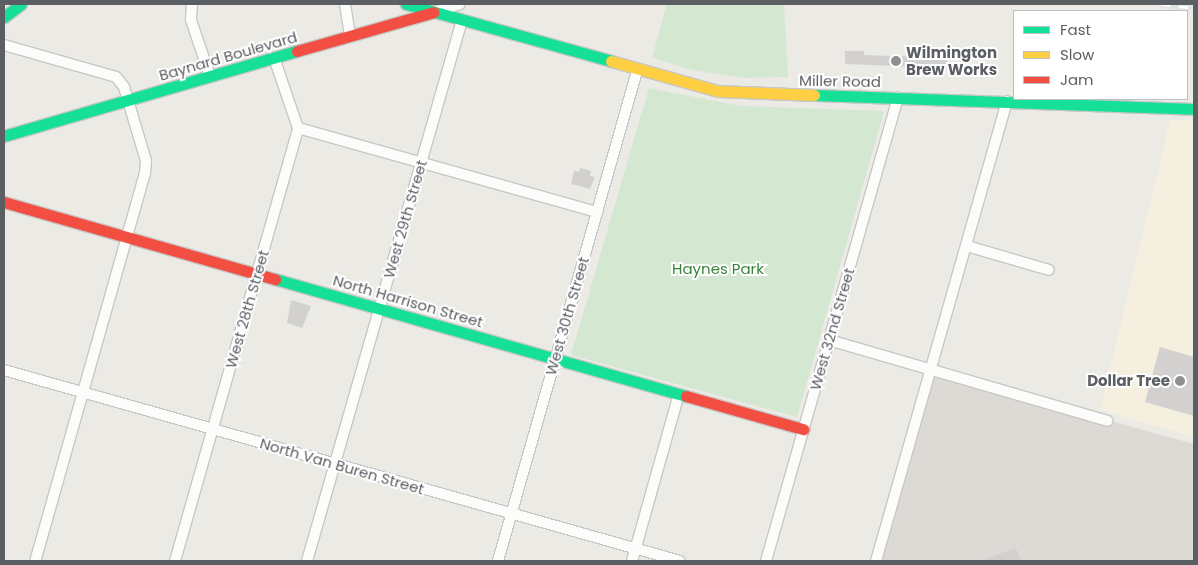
<!DOCTYPE html>
<style>
body{margin:0}
#map{position:relative;width:1198px;height:565px;overflow:hidden;background:#ebeae5;font-family:Poppins,sans-serif}
div>[style]{position:absolute}
[style*='--x']{left:calc(var(--x)*1px);top:calc(var(--y)*1px);width:calc(var(--w)*1px);rotate:calc(var(--a)*1deg)}
.commercial>*{inset:0;background:#f4efde}
.education>*{inset:0;background:#dddad5}
.green>*{inset:0;background:#d3e7d1}
.building>*{inset:0;background:#d2d1cf}
.roads{filter:drop-shadow(1px 0 #c7c7c7) drop-shadow(-1px 0 #c7c7c7) drop-shadow(0 1px #c7c7c7) drop-shadow(0 -1px #c7c7c7)}
.street>*{height:10px;margin:-5px;padding:0 5px;transform-origin:5px;border-radius:5px;background:#fcfcfb}
.fast>*{height:11px;margin:-5.5px;padding:0 5.5px;transform-origin:5.5px;border-radius:5.5px;background:#16e098}
.slow>*{height:11px;margin:-5.5px;padding:0 5.5px;transform-origin:5.5px;border-radius:5.5px;background:#ffcf43}
.jam>*{height:11px;margin:-5.5px;padding:0 5.5px;transform-origin:5.5px;border-radius:5.5px;background:#f24e42}
.rail>*{height:5px;margin-top:-2.5px;transform-origin:0;background:repeating-linear-gradient(90deg,#fff 0 9px,#e2e2e2 0 18px);box-sizing:border-box;border-block:1px solid #e2e2e2}
.dots>*{width:14px;height:14px;translate:-50% -50%;box-sizing:border-box;border:2px solid #fff;border-radius:50%}
span{translate:-50% -50%;white-space:nowrap;text-align:center;line-height:1.15;-webkit-text-stroke:4px #fff;paint-order:stroke}
.poi-label{font-size:15px;color:#5b5e63;font-weight:700}
.left{translate:0 -50%;text-align:left}
.right{translate:-100% -50%;text-align:right}
.street-label{font-size:15px;color:#5b5e63}
.park-label{font-size:15px;color:#39843b}
.frame{position:absolute;inset:0;border:5px solid #5b5e63;pointer-events:none}
.legend{position:absolute;left:1013px;top:10px;width:175px;height:90px;box-sizing:border-box;background:#fff;border:1px solid #bdbfc1;margin:0;padding:6px 9px;list-style:none;font-size:15px;color:#5b5e63}
.legend li{display:flex;align-items:center;gap:10px;height:25px}
.legend b{width:25px;border:1px solid #bdbfc1}
</style>
<div id="map">
<div class="commercial">
<i style="clip-path:polygon(1170px 120px,1194px 120px,1194px 437px,1100px 410px)"></i>
</div>
<div class="education">
<i style="clip-path:polygon(929px 371px,1194px 444px,1194px 561px,875px 561px)"></i>
</div>
<div class="green">
<i style="clip-path:polygon(667px 4px,784px 4px,788px 77px,744px 78px,692px 70px,652px 58px)"></i>
<i style="clip-path:polygon(649px 88px,740px 106px,884px 111px,797px 417px,571px 355px)"></i>
</div>
<div class="building">
<i style="clip-path:polygon(845px 51px,864px 51px,864px 55px,947px 58px,947px 68px,845px 64px)"></i>
<i style="clip-path:polygon(580px 168px,591px 171px,590px 176px,595px 177px,590px 189px,571px 184px,574px 171px,579px 172px)"></i>
<i style="clip-path:polygon(291px 300px,311px 306px,302px 328px,287px 323px)"></i>
<i style="clip-path:polygon(1160px 347px,1194px 357px,1194px 416px,1145px 402px)"></i>
<i style="clip-path:polygon(1016px 548px,1021px 561px,983px 561px,982px 560px)"></i>
</div>
<div class="roads">
<div class="street">
<i style="--x:192;--y:4;--w:16;--a:94"></i>
<i style="--x:191;--y:20;--w:59;--a:71.3"></i>
<i style="--x:345;--y:4;--w:32;--a:81"></i>
<i style="--x:434;--y:12;--w:27;--a:-17"></i>
<i style="--x:4;--y:45;--w:116;--a:15.9"></i>
<i style="--x:116;--y:77;--w:13;--a:51"></i>
<i style="--x:124;--y:87;--w:77;--a:73.4"></i>
<i style="--x:146;--y:161;--w:12;--a:95"></i>
<i style="--x:145;--y:173;--w:403;--a:105.8"></i>
<i style="--x:298;--y:128;--w:311;--a:15.7"></i>
<i style="--x:967;--y:246;--w:85;--a:16.3"></i>
<i style="--x:829;--y:340;--w:290;--a:16.2"></i>
<i style="--x:4;--y:370;--w:702;--a:15.78"></i>
<i style="--x:175;--y:561;--w:450;--a:-74.1"></i>
<i style="--x:298;--y:128;--w:74;--a:-108.9"></i>
<i style="--x:307;--y:561;--w:563;--a:-74.01"></i>
<i style="--x:498;--y:561;--w:509;--a:-74.16"></i>
<i style="--x:632;--y:561;--w:173;--a:-74.3"></i>
<i style="--x:766;--y:561;--w:482;--a:-74.1"></i>
<i style="--x:876;--y:561;--w:478;--a:-74.1"></i>
</div>
<div class="fast">
<i style="--x:406;--y:4;--w:213;--a:15.5"></i>
<i style="--x:4;--y:17;--w:21;--a:-37"></i>
<i style="--x:814;--y:95;--w:380;--a:2.1"></i>
<i style="--x:4;--y:136;--w:305;--a:-16.2"></i>
<i style="--x:275;--y:279;--w:427;--a:15.9"></i>
</div>
<div class="slow">
<i style="--x:611;--y:61;--w:111;--a:15.7"></i>
<i style="--x:718;--y:91;--w:96;--a:2.4"></i>
</div>
<div class="jam">
<i style="--x:297;--y:51;--w:142;--a:-15.9"></i>
<i style="--x:4;--y:202;--w:282;--a:15.9"></i>
<i style="--x:686;--y:396;--w:122;--a:15.8"></i>
</div>
</div>
<div class="rail">
<i style="--x:1161;--y:4;--w:33;--a:7"></i>
</div>
<div class="dots">
<i style="left:896px;top:61px;background:#8d8f90"></i>
<i style="left:1180px;top:381px;background:#8d8f90"></i>
</div>
<div class="poi-label">
<span class="left" style="left:906px;top:61px">Wilmington<br>Brew Works</span>
<span class="right" style="left:1170px;top:381px">Dollar Tree</span>
</div>
<div class="street-label">
<span style="left:228px;top:56px;rotate:-16deg">Baynard Boulevard</span>
<span style="left:840px;top:81px;rotate:1deg">Miller Road</span>
<span style="left:405px;top:219px;rotate:-74deg">West 29th Street</span>
<span style="left:408px;top:301px;rotate:16deg">North Harrison Street</span>
<span style="left:247px;top:309px;rotate:-74deg">West 28th Street</span>
<span style="left:567px;top:316px;rotate:-74deg">West 30th Street</span>
<span style="left:832px;top:329px;rotate:-74deg">West 32nd Street</span>
<span style="left:342px;top:466px;rotate:16deg">North Van Buren Street</span>
</div>
<div class="park-label">
<span style="left:718px;top:269px">Haynes Park</span>
</div>
<div class="frame"></div>
<ul class="legend">
<li><b style="height:6px;background:#16e098"></b>Fast</li>
<li><b style="height:6px;background:#ffcf43"></b>Slow</li>
<li><b style="height:6px;background:#f24e42"></b>Jam</li>
</ul>
</div>
